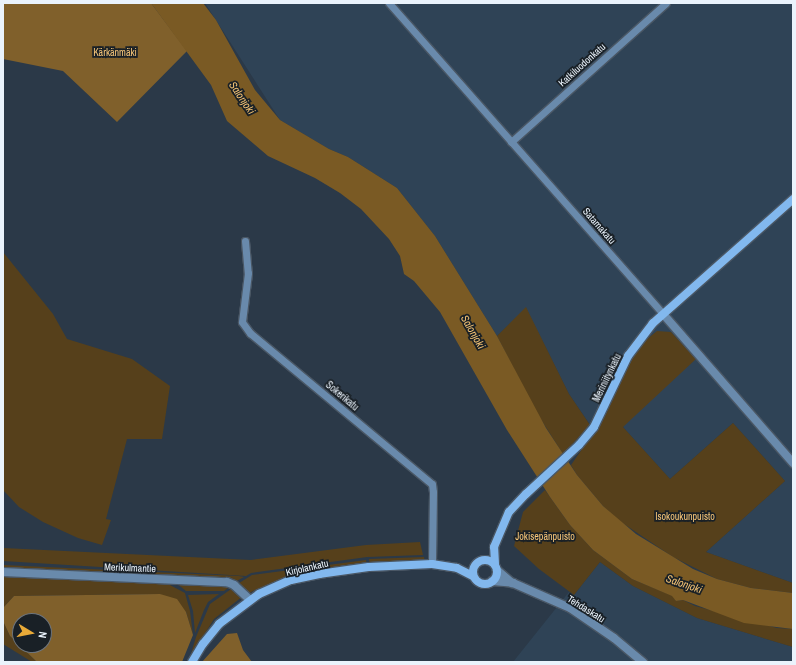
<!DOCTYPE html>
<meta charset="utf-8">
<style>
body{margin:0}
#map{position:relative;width:796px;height:665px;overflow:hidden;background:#2b3948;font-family:"Archivo Narrow",sans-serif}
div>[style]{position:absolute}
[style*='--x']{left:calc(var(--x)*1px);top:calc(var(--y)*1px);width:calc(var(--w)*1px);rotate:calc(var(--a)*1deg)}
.built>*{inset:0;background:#2f4356}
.green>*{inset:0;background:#56401b}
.forest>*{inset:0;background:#80602b}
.water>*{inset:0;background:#7a5a24}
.roads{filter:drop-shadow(1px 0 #4a5765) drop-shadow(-1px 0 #4a5765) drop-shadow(0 1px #4a5765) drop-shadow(0 -1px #4a5765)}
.minor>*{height:7px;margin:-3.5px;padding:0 3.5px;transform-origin:3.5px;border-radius:3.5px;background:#698aac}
.tertiary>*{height:8px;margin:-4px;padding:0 4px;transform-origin:4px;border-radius:4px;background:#698aac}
.secondary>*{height:8px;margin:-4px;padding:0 4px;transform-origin:4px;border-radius:4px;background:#82b8ee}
.secondary>.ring{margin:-4px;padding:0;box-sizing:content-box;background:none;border:8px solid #82b8ee;border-radius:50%}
span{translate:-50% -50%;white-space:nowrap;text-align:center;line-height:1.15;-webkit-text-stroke:3.5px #192026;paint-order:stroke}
.park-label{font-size:10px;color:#f9c779}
.street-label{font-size:10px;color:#eaf3fc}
.water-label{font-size:11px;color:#f3c274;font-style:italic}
.frame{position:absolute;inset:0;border:4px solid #eaf3fc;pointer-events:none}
.north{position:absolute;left:12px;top:613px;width:40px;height:40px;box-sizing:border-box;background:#192026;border:1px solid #6d747c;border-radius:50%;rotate:100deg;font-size:11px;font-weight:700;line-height:16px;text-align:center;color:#eaf3fc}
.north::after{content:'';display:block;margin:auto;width:14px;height:18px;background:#e9aa38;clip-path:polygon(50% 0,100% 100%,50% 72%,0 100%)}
</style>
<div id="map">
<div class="built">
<i style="clip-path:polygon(205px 3px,793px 3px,793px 583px,706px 552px,785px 481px,733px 423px,670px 479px,623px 427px,641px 344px,628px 366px,605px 416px,595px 432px,569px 394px,526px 308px,497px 336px,435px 236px,397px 188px,348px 157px,329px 149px,280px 120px)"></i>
<i style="clip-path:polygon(600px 562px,633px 586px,697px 618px,793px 647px,793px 662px,513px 662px,569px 592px,574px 595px)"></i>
</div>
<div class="green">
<i style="clip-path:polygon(3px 252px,53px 314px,67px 339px,132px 359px,170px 386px,162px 439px,127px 439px,106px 519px,111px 520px,102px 545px,78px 538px,43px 522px,19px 507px,3px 490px)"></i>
<i style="clip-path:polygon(526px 307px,569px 394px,590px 425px,563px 454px,535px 410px,497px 336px)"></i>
<i style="clip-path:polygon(657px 331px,671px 332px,696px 359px,623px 427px,670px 479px,733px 423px,785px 481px,706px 552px,793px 583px,793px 593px,751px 588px,717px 579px,673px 557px,618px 520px,603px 506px,577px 475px,571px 465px,605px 416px,628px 366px,641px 344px)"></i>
<i style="clip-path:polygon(545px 490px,570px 525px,593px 550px,632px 579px,673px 596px,676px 601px,683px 600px,695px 606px,777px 628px,793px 629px,793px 647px,697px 618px,633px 586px,600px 562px,574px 595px,539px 569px,514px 546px,523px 512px)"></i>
<i style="clip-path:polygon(420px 542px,423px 555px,367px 557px,251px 573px,246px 576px,3px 561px,3px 548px,251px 560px,366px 545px)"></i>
<i style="clip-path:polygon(424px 557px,426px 567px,370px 566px,369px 559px)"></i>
<i style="clip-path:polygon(366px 560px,367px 566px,304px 577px,255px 590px,246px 595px,236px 585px,252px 575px)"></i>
<i style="clip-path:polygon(3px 565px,239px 576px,244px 577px,233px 583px,3px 570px)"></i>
<i style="clip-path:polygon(3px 576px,118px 580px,145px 584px,168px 584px,185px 593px,190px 611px,193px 635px,186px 612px,160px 594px,14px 596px,3px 608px)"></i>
<i style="clip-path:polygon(175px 582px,232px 585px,224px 591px,186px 591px)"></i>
<i style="clip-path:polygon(234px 587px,243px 596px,214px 619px,190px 657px,196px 637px,210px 604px)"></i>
<i style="clip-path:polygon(219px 594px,208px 602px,204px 610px,195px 633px,193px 611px,188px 595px)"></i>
<i style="clip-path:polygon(3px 621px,10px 636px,37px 662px,32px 662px,3px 644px)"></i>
</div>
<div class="forest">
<i style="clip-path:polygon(3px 3px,151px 3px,187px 51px,117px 122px,63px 71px,3px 59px)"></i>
<i style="clip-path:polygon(evenodd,160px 594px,177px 599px,186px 612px,193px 635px,182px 662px,37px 662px,10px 636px,3px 621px,3px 608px,14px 596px,160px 594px,20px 621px,44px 621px,44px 645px,20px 645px,20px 621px)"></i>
<i style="clip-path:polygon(237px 633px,243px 650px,252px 662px,202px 662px,227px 634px)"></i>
</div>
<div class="water">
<i style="clip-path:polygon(151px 3px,203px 3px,216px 20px,255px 90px,280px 120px,329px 149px,348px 157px,397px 188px,435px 236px,497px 336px,546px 428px,577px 475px,603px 506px,636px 534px,693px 569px,717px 579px,751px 588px,793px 593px,793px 629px,744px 623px,683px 600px,676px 601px,672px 596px,632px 579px,593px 550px,570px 525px,550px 497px,507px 430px,440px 312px,414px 281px,404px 274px,400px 256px,389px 239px,361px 209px,340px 193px,315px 178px,268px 156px,227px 121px,211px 85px)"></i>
</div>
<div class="roads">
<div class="minor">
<i style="--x:389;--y:3;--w:414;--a:48.6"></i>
<i style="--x:511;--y:142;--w:208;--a:-41.9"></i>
<i style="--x:245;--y:241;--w:32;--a:85"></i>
<i style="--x:248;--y:273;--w:49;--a:97"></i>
<i style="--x:242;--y:322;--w:14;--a:54"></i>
<i style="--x:250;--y:333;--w:236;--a:39.7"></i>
<i style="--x:432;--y:484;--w:8;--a:83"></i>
<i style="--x:433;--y:492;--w:72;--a:90.8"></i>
</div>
<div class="tertiary">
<i style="--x:663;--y:314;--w:198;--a:48.9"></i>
<i style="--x:497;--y:570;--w:20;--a:41"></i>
<i style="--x:3;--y:572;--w:224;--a:2.6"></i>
<i style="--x:227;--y:582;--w:8;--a:23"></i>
<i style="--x:234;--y:585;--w:22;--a:43"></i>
<i style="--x:492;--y:581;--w:21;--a:5"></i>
<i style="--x:513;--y:583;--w:62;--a:23.7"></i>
<i style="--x:570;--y:608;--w:53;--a:34.3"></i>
<i style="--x:614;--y:638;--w:38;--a:40"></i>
</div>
<div class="secondary">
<i class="ring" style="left:473px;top:560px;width:16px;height:16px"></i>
<i style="--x:495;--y:564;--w:17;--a:-93"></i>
<i style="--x:494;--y:547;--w:38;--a:-67"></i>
<i style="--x:509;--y:512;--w:25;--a:-47"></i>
<i style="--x:526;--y:494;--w:72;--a:-42.8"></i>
<i style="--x:579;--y:445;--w:23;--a:-50"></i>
<i style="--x:594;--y:427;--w:79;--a:-64.4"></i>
<i style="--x:628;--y:356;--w:41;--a:-52.9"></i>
<i style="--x:653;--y:323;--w:187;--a:-41.5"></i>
<i style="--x:192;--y:662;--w:21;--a:-59"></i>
<i style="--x:203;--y:644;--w:26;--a:-51"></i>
<i style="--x:219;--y:624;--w:50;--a:-36.9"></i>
<i style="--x:259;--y:594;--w:35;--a:-24"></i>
<i style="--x:291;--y:580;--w:29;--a:-12"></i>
<i style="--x:319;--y:574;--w:50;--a:-8"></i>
<i style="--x:369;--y:567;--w:63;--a:-2.7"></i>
<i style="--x:432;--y:564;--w:25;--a:9"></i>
<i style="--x:457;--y:568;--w:18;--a:27"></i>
</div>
</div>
<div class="park-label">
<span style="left:115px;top:53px">Kärkänmäki</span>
<span style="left:685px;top:517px">Isokoukunpuisto</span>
<span style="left:545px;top:537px">Jokisepänpuisto</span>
</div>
<div class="street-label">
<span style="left:582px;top:65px;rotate:-42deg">Katkiluodonkatu</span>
<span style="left:599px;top:226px;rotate:49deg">Satamakatu</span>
<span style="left:607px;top:378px;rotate:-64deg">Meriniitynkatu</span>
<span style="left:342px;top:396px;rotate:40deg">Sokerikatu</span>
<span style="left:130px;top:568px;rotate:2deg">Merikulmantie</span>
<span style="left:307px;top:568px;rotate:-13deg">Kirjolankatu</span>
<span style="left:586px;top:609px;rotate:32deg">Tehdaskatu</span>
</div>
<div class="water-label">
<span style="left:242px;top:98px;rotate:56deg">Salonjoki</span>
<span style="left:473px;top:332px;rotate:60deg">Salonjoki</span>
<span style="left:684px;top:584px;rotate:19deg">Salonjoki</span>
</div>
<div class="frame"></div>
<div class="north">N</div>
</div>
